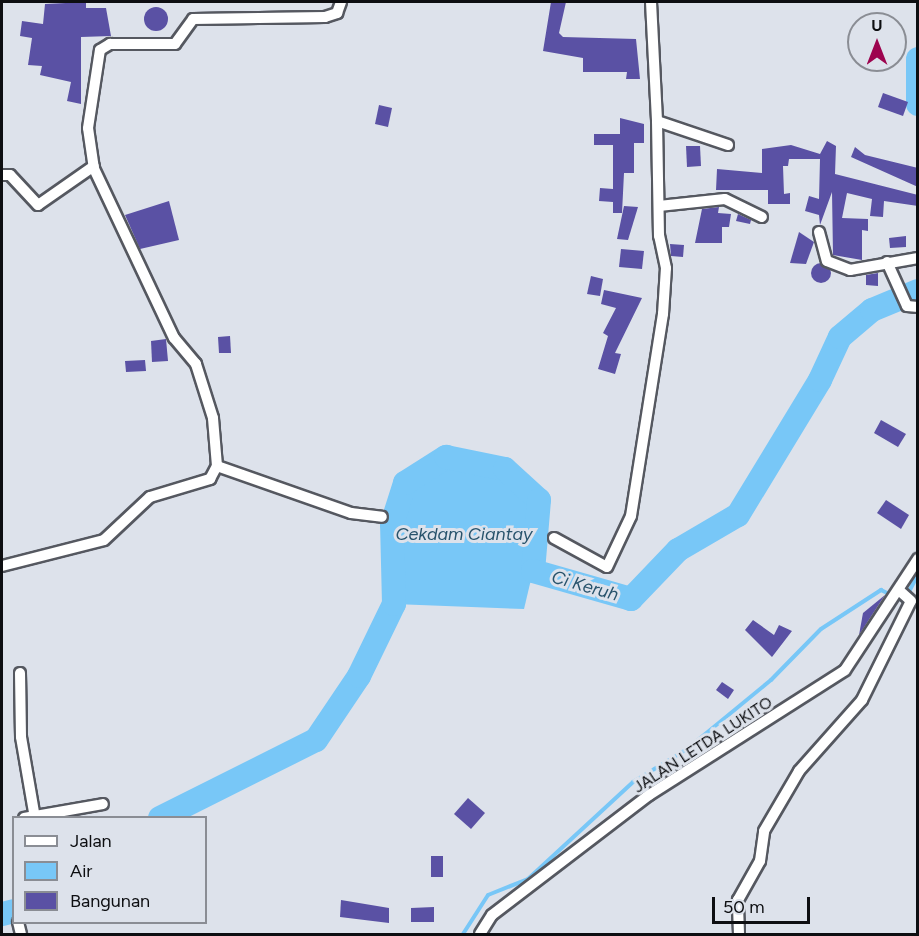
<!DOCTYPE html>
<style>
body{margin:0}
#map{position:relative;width:919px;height:936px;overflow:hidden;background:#dde2eb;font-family:Figtree,sans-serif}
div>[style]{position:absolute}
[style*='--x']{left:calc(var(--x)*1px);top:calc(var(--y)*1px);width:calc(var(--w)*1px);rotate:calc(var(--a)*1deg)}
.water>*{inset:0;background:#78c7f7}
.stream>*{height:4px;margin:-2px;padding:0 2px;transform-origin:2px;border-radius:2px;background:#78c7f7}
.river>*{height:24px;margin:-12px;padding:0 12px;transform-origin:12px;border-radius:12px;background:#78c7f7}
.building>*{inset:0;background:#5a51a4}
.round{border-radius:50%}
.roads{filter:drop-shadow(2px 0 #555860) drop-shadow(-2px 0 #555860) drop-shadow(0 2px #555860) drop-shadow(0 -2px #555860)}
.minor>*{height:10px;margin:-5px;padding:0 5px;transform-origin:5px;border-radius:5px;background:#fff}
span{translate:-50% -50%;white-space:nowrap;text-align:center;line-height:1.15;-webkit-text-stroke:6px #dde2eb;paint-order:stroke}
.street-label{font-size:16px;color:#0d0e11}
.water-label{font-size:18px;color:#28536c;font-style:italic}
.frame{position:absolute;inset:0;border:3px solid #0d0e11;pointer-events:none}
.legend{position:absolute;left:12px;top:816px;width:195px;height:108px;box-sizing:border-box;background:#dde2eb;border:2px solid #8a8d94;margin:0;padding:8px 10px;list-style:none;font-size:18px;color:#0d0e11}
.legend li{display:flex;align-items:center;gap:12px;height:30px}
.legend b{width:30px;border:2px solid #8a8d94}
.north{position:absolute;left:847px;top:12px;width:60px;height:60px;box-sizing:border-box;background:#dde2eb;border:2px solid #8a8d94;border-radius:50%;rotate:0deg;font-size:16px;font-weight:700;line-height:24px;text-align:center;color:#0d0e11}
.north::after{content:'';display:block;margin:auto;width:21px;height:27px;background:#9d044f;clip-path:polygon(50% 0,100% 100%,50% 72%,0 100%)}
.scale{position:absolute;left:712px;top:897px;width:98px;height:27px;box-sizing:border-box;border:3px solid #0d0e11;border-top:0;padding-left:8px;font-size:18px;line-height:21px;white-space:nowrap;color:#0d0e11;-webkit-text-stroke:4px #dde2eb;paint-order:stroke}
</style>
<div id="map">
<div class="water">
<i style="clip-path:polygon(446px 457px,505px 469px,538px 500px,533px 571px,524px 609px,394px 604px,388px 587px,392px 524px,405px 483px)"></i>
</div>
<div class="stream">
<i style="--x:463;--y:934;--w:46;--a:-57.3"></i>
<i style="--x:488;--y:895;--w:43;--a:-21.8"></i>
<i style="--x:528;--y:879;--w:143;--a:-42.7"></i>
<i style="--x:633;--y:782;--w:63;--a:-31.4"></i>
<i style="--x:687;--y:749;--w:109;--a:-39.4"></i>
<i style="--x:771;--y:680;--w:71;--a:-45.6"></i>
<i style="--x:821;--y:629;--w:72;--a:-33"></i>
<i style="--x:881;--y:590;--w:25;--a:26"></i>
<i style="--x:904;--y:601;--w:30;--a:-62"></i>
</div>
<div class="river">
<i style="--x:918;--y:59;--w:45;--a:90"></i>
<i style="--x:160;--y:818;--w:174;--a:-26.6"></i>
<i style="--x:316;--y:740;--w:77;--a:-56.1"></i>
<i style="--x:359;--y:676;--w:80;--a:-64.1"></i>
<i style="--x:394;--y:604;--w:80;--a:-91.4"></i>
<i style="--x:392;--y:524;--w:43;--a:-72.4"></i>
<i style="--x:405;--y:483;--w:49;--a:-32.4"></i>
<i style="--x:446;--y:457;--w:60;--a:11.5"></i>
<i style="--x:505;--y:469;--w:46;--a:42.4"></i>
<i style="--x:539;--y:500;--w:71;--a:94.8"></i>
<i style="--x:533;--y:571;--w:102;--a:15.9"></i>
<i style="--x:631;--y:599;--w:68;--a:-46.2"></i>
<i style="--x:678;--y:550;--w:69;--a:-30.3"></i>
<i style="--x:738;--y:515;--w:158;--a:-58.7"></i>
<i style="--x:820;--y:380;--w:47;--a:-65.1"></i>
<i style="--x:840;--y:337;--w:42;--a:-40.2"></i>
<i style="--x:872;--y:310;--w:50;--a:-22.4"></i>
<i style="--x:2;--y:914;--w:12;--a:-14"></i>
</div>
<div class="building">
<i style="clip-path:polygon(86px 2px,86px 8px,106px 8px,111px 36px,81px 37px,81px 104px,67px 101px,71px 82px,40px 75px,42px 66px,28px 65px,32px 38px,20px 36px,22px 21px,43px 24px,45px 4px)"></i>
<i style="clip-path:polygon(551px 2px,566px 2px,559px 33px,563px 37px,636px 39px,640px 79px,626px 79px,627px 72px,583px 72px,583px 58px,543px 51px)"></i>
<i class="round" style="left:144px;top:7px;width:24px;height:24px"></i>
<i style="clip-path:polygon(883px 93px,908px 102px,903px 116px,878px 107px)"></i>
<i style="clip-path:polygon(379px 105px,392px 108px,388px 127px,375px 124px)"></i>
<i style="clip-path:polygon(620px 118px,644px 124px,644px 143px,634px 143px,634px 173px,624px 173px,622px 213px,613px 213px,613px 202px,599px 201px,600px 188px,613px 189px,613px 145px,594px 145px,594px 134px,620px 134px)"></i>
<i style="clip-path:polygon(827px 141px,836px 146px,835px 174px,918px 195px,918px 206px,884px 201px,883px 217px,870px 216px,872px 199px,847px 193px,842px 218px,868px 219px,868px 231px,862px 230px,862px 260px,833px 255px,832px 192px,820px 225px,819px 215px,805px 211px,809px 196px,819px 199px,820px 159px,789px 159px,788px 166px,783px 166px,784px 194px,790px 193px,790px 204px,768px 204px,768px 190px,716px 190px,717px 169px,762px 173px,762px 149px,791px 145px,820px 154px)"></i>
<i style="clip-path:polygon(686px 146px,700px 146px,701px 166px,687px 167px)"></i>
<i style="clip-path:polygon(855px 147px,865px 155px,918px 168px,918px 187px,851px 157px)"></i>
<i style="clip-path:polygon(169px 201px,179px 240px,140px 249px,125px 215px)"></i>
<i style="clip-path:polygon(624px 206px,638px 207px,628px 240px,617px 239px)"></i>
<i style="clip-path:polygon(719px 207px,718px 213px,731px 214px,729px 227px,722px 227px,722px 243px,695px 243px,702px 209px)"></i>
<i style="clip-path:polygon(738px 214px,751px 220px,750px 224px,736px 221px)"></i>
<i style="clip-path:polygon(799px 232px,814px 242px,806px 264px,790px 263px)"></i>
<i style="clip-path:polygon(906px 236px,906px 247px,890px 248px,889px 238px)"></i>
<i style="clip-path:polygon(670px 244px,684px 245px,683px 257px,671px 256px)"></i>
<i style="clip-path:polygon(621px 249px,644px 251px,642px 269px,619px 267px)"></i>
<i class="round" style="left:811px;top:263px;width:20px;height:20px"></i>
<i style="clip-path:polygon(878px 273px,878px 286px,866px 285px,866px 275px)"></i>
<i style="clip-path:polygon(591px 276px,603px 279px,600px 296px,587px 294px)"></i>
<i style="clip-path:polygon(604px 290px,642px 298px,615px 353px,621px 354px,615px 374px,598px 369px,608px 336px,603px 333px,616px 308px,601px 304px)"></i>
<i style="clip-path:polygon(230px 336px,231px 353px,219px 353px,218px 337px)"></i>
<i style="clip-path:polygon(166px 339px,168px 361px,152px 362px,151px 341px)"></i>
<i style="clip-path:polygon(145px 360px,146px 371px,126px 372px,125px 361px)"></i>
<i style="clip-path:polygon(881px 420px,906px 434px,898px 447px,874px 433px)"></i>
<i style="clip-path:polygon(886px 500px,909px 515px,901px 529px,877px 513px)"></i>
<i style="clip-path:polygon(885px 595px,859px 635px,863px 613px)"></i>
<i style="clip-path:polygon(753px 620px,774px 635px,779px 625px,792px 631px,772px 657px,745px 630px)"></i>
<i style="clip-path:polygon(722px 682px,734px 690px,728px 699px,716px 690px)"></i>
<i style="clip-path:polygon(468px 798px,485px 813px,471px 829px,454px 814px)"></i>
<i style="clip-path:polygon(431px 856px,443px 856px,443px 877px,431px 877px)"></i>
<i style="clip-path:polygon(341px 900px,389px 908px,389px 923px,340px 917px)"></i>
<i style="clip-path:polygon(434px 907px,434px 922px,411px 922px,411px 908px)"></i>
</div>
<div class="roads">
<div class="minor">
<i style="--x:651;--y:2;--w:119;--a:87.1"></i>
<i style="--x:657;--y:121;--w:75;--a:18.7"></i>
<i style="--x:2;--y:175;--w:8;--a:0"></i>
<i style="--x:10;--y:175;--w:41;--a:47"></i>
<i style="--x:38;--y:205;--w:68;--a:-34.9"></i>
<i style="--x:659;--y:206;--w:66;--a:-6.1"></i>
<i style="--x:725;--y:199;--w:41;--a:25.9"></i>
<i style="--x:819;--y:232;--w:30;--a:75"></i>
<i style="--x:827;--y:261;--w:25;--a:21"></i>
<i style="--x:850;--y:270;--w:69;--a:-10"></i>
<i style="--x:887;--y:262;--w:48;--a:65.6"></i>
<i style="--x:907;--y:306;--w:11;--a:5"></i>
<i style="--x:217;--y:466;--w:142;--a:19.3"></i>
<i style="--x:351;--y:513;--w:31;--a:7"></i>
<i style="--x:554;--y:538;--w:60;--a:28.7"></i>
<i style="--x:607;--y:567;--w:56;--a:-64.8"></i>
<i style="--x:631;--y:516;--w:205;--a:-81"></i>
<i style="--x:663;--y:314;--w:46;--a:-86.3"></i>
<i style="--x:666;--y:268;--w:33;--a:-102"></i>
<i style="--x:659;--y:236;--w:115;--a:-91"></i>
<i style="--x:2;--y:566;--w:105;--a:-14.3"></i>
<i style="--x:104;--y:540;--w:63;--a:-43.1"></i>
<i style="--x:150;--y:497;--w:63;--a:-16.7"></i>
<i style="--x:210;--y:479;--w:15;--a:-62"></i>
<i style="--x:217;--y:466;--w:48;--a:-94.8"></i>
<i style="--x:213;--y:418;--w:57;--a:-107.5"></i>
<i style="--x:196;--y:364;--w:34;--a:-130"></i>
<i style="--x:174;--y:338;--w:187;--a:-115.3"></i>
<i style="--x:94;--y:169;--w:41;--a:-98.3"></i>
<i style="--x:88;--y:128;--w:79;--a:-81.3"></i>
<i style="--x:100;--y:50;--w:12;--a:-31"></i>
<i style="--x:110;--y:44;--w:65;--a:0"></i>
<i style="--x:175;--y:44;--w:31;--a:-54"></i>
<i style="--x:193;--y:19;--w:132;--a:-0.9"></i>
<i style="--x:325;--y:17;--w:13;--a:-18"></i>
<i style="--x:337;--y:13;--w:12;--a:-70"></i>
<i style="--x:20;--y:673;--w:64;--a:89.1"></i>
<i style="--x:21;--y:737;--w:76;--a:80.2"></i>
<i style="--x:24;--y:818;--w:80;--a:-10"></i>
<i style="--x:18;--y:922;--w:12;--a:76"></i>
<i style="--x:480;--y:934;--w:22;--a:-58"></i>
<i style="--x:492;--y:915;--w:198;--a:-37.4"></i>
<i style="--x:649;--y:795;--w:232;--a:-32.5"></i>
<i style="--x:845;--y:670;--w:133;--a:-56.7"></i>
<i style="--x:739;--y:934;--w:34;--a:-92"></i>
<i style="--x:738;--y:900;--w:45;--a:-60.6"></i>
<i style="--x:760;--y:861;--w:30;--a:-82"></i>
<i style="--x:764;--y:831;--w:69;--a:-59.7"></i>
<i style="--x:799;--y:771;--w:95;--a:-48.4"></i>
<i style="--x:862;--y:700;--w:110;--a:-63.7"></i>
<i style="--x:911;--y:601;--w:15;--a:-138"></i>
</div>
</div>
<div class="street-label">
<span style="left:703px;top:745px;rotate:-33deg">JALAN LETDA LUKITO</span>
</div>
<div class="water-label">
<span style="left:464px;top:534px">Cekdam Ciantay</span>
<span style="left:585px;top:586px;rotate:16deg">Ci Keruh</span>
</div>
<div class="frame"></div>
<ul class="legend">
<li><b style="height:8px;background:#fff"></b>Jalan</li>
<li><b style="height:16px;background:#78c7f7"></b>Air</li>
<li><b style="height:16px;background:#5a51a4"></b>Bangunan</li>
</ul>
<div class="north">U</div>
<div class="scale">50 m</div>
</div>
